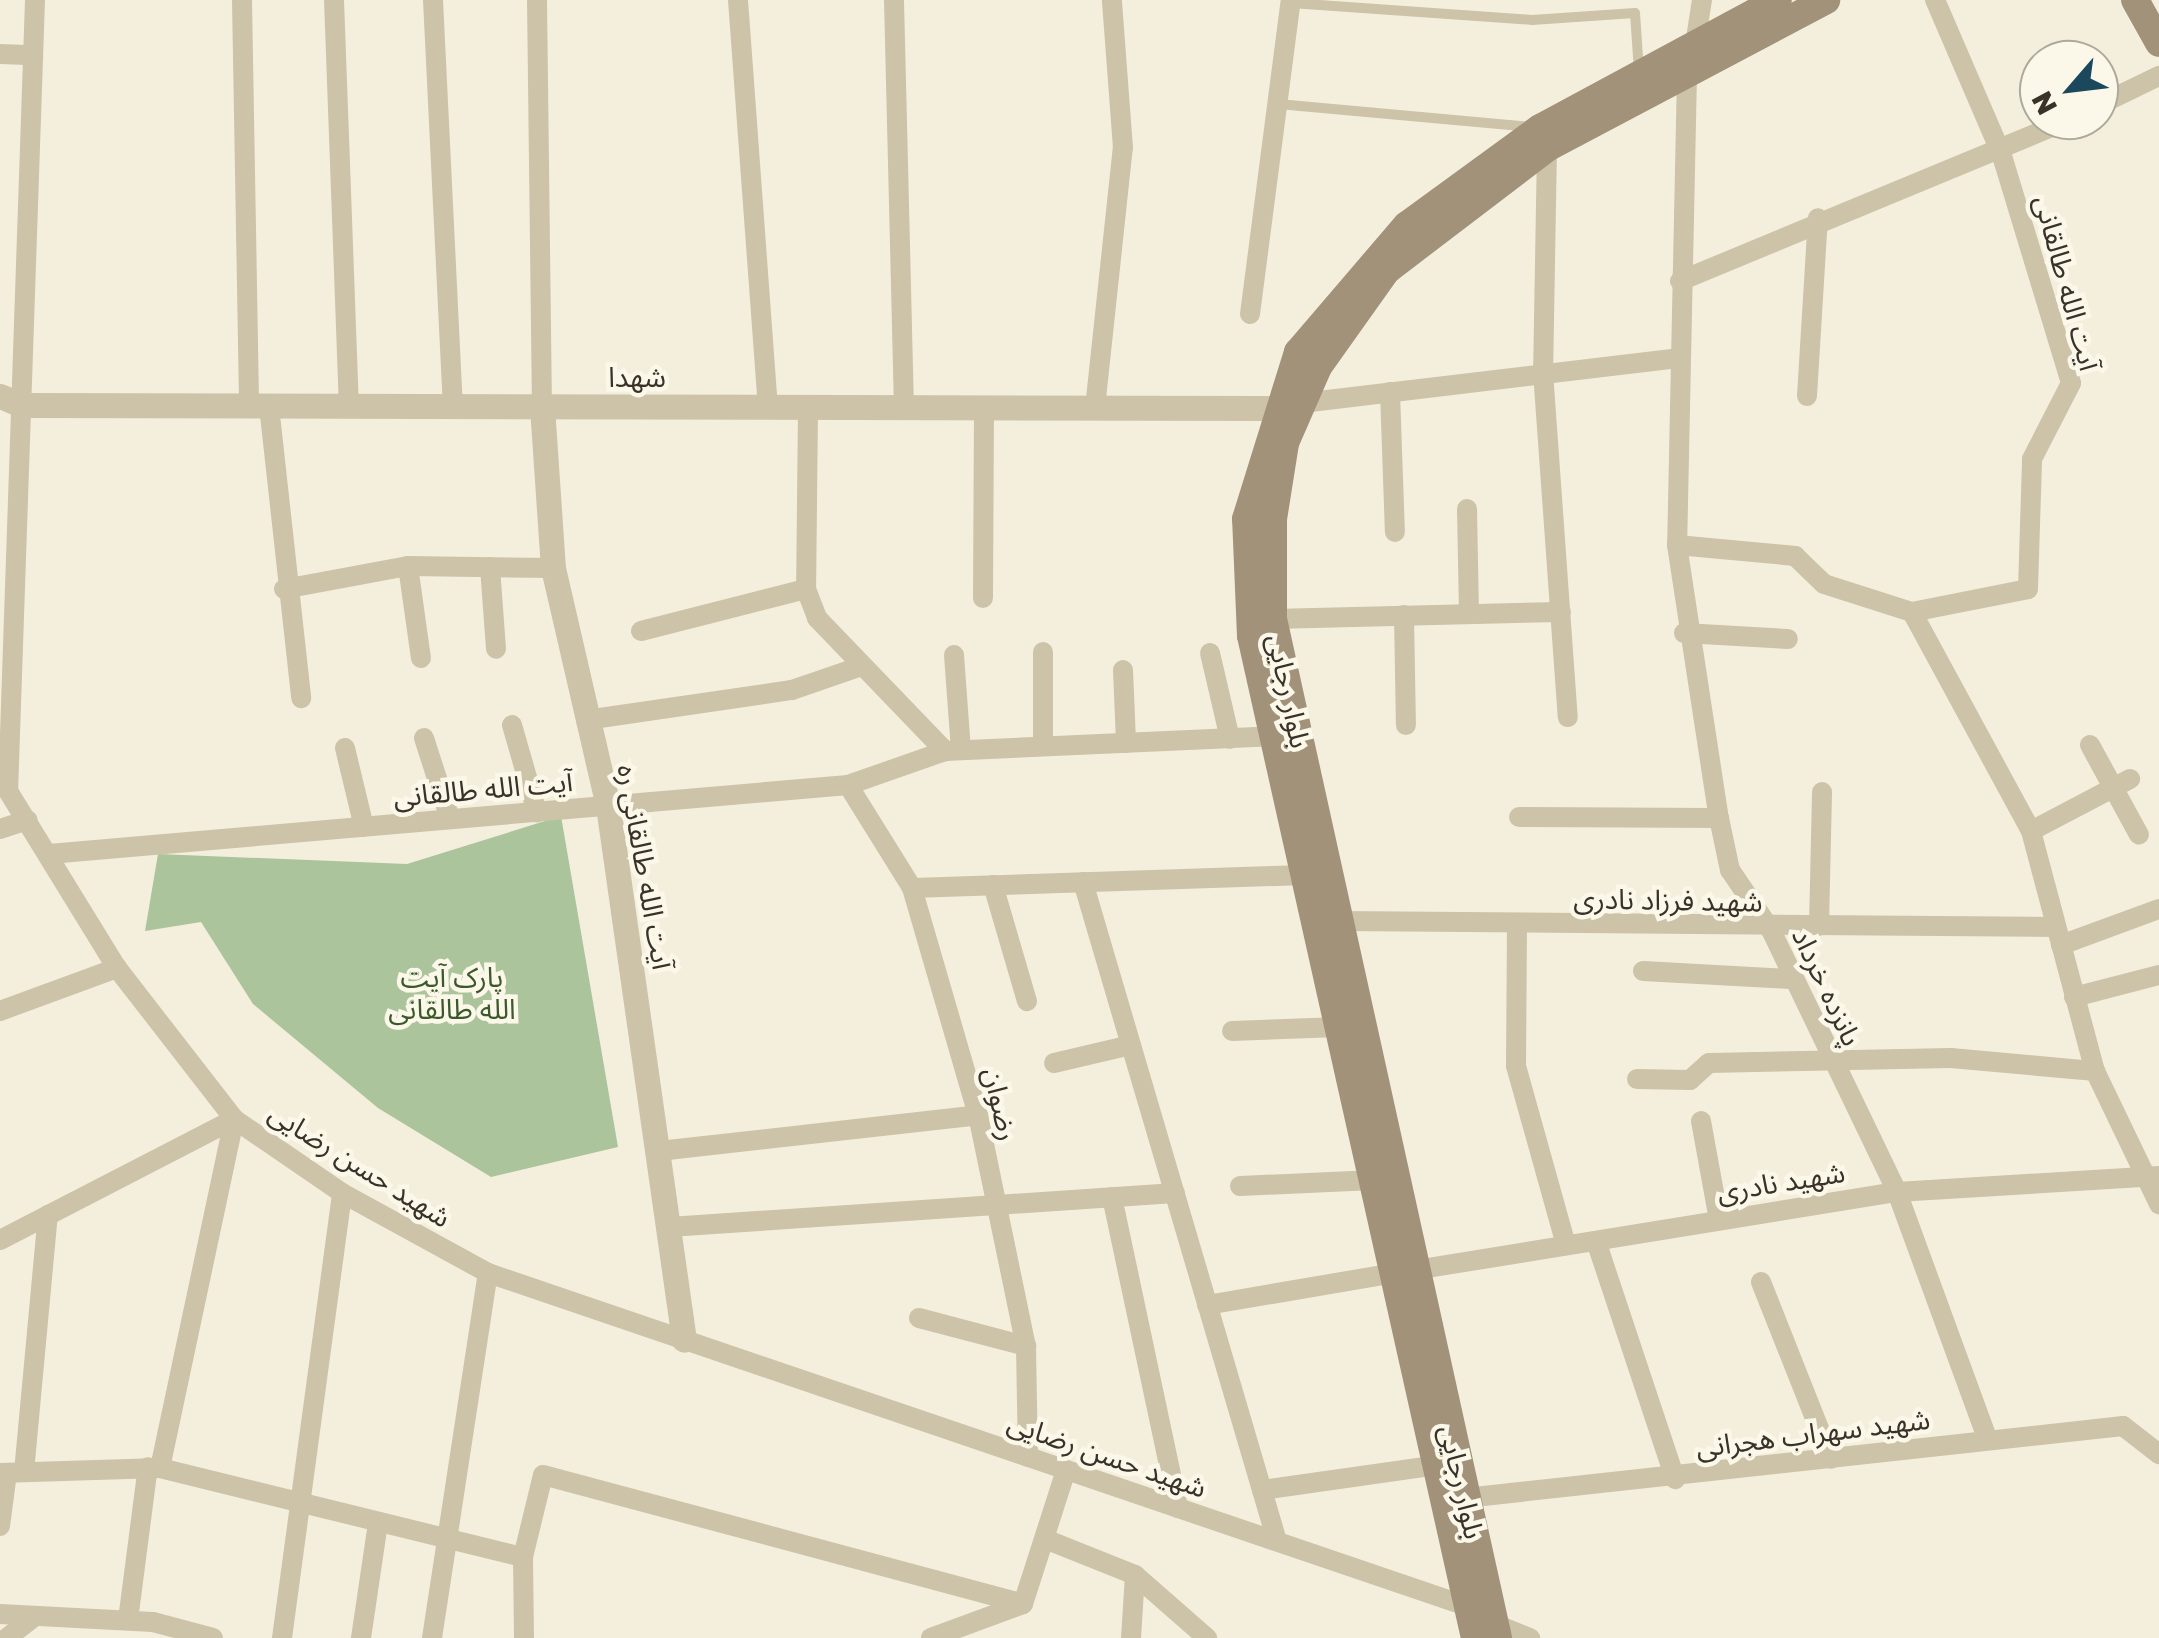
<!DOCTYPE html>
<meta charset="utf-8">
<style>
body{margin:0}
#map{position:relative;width:2159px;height:1638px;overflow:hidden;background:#f4efdd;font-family:"Golos Text","Noto Sans Arabic",sans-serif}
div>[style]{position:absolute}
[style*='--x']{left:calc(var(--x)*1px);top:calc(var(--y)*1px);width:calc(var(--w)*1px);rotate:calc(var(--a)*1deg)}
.green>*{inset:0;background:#acc49c}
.service>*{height:10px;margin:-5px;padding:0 5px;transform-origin:5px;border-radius:5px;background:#cdc3a8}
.minor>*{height:20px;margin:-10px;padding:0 10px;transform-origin:10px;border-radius:10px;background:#cdc3a8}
.tertiary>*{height:25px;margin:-12.5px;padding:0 12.5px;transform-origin:12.5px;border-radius:12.5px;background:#cdc3a8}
.secondary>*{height:28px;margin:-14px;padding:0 14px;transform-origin:14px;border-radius:14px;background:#a19279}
span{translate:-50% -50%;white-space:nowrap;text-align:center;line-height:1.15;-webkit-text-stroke:9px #fbf8ea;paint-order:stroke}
.street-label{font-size:28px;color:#393229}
.park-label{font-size:28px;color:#3c592b}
.north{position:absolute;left:2019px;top:40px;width:100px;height:100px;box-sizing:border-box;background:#fbf8ea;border:2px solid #ada99d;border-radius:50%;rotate:242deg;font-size:28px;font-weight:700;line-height:40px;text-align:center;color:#393229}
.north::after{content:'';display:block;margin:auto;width:35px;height:45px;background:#1c485d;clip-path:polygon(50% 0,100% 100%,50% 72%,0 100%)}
</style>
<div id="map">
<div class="green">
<i style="clip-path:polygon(561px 816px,618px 1147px,491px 1177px,378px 1108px,253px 1004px,201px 922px,145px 931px,158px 854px,407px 864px)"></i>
</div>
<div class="service">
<i style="--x:1291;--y:3;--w:242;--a:4"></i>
<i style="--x:1532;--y:20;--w:103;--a:-3.9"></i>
<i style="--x:1635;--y:13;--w:58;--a:86.1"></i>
<i style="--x:1278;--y:104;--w:253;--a:5.2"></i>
</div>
<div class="minor">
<i style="--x:35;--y:0;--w:791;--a:91.95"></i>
<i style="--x:8;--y:791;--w:208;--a:58.4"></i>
<i style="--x:117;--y:968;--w:191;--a:52.2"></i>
<i style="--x:234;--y:1119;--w:131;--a:34.4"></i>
<i style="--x:342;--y:1193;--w:166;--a:28.7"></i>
<i style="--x:488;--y:1273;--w:1036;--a:18.8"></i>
<i style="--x:242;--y:0;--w:406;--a:89"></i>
<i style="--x:334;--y:0;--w:406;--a:87.9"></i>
<i style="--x:433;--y:0;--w:407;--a:87.2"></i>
<i style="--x:537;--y:0;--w:407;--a:89.3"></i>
<i style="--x:738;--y:0;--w:408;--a:85.8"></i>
<i style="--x:894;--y:0;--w:407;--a:88.6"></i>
<i style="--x:1695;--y:45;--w:46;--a:-81.2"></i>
<i style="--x:0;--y:54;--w:33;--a:2"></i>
<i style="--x:1687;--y:74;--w:471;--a:91.2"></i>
<i style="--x:1677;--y:545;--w:276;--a:81.3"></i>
<i style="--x:1719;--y:818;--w:53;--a:78.1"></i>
<i style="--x:1730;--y:870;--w:73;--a:55.7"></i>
<i style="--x:1771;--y:930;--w:291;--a:64.3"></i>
<i style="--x:1897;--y:1192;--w:262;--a:69.9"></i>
<i style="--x:2099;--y:105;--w:67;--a:-25.8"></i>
<i style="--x:1547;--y:148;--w:224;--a:91"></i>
<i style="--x:1543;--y:372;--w:346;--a:85.9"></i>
<i style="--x:1680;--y:281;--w:420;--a:-22.5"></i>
<i style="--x:1250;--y:314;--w:317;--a:-82.6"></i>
<i style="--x:1390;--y:392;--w:140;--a:88"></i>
<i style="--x:1807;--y:396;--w:178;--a:-86.5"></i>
<i style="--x:1302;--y:403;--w:379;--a:-6.8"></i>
<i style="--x:269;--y:406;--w:294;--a:83.7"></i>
<i style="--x:808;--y:407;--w:182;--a:90.6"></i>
<i style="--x:806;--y:589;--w:31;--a:69"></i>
<i style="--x:817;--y:618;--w:185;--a:46.1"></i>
<i style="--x:1095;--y:408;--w:262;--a:-83.9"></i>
<i style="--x:1123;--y:148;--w:148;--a:-94.3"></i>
<i style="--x:1467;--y:509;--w:102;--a:88.9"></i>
<i style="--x:1677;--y:545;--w:119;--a:5.3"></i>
<i style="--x:1795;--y:556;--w:40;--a:44"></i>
<i style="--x:1824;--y:584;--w:92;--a:17.7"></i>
<i style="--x:1912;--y:612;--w:118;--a:-11.2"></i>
<i style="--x:2028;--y:589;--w:130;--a:-88.2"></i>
<i style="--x:2032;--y:459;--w:85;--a:-62.8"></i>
<i style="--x:2071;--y:383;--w:240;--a:-106.9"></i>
<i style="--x:2001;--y:153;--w:167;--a:-113.3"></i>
<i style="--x:408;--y:566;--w:93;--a:82"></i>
<i style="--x:490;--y:567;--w:82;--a:85.8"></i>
<i style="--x:284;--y:589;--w:126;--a:-10.5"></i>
<i style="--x:408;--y:566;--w:145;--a:0.8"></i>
<i style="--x:983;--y:598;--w:190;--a:-89.7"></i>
<i style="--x:1912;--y:612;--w:249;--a:61.5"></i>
<i style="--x:2031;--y:831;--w:248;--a:75.1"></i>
<i style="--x:2095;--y:1071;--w:148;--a:64.3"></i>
<i style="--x:1404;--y:615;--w:110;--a:89"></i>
<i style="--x:1273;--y:619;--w:288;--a:-1.4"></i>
<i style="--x:641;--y:631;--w:170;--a:-14.3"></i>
<i style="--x:1684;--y:633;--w:104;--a:3.3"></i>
<i style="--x:1043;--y:652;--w:94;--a:90"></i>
<i style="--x:1210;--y:653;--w:88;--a:76.9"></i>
<i style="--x:954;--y:655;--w:95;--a:85.8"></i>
<i style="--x:1123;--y:670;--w:73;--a:87.6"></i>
<i style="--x:586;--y:720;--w:208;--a:-8.3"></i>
<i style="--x:792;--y:690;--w:68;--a:-19"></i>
<i style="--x:512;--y:725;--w:91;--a:74"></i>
<i style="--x:424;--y:738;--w:85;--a:72.2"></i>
<i style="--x:2090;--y:745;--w:102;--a:61.4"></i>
<i style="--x:345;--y:748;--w:81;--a:76.5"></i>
<i style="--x:848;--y:785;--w:121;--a:58.1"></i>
<i style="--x:912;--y:888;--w:236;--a:73.8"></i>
<i style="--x:978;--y:1115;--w:236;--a:78.3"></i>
<i style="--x:1026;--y:1346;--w:111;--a:89"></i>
<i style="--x:1519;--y:817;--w:200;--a:0.3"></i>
<i style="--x:0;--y:829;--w:29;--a:-18"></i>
<i style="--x:2031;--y:831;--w:112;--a:-27.7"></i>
<i style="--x:49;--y:854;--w:802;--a:-4.94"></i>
<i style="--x:848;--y:785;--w:103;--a:-19.3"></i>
<i style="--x:945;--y:751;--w:330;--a:-2.6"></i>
<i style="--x:1083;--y:882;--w:687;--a:73.6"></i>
<i style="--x:993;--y:885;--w:121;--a:73.7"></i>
<i style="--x:912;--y:888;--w:394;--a:-1.9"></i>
<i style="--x:1339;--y:921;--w:716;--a:0.48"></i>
<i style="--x:1517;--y:924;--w:142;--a:90.4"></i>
<i style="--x:1516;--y:1066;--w:186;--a:74.4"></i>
<i style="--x:1819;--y:926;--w:134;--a:-88.7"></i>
<i style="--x:2061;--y:945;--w:104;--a:-20.2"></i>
<i style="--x:1643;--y:971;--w:147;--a:3.1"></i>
<i style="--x:2074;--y:997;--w:88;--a:-14.5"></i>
<i style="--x:0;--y:1011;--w:125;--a:-20.2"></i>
<i style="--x:1232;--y:1031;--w:108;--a:-2.1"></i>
<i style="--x:1054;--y:1063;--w:79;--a:-13.2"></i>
<i style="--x:1637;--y:1079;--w:53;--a:1.1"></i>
<i style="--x:1690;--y:1080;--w:25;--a:-42"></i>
<i style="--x:1709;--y:1063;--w:242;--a:-1.2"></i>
<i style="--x:1951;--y:1058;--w:145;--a:5.2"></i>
<i style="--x:1701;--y:1121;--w:101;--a:79.7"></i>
<i style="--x:659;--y:1151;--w:321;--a:-6.4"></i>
<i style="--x:1240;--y:1186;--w:134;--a:-2.6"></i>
<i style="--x:1112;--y:1197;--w:318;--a:78"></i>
<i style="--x:669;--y:1227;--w:507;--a:-3.84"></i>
<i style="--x:0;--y:1240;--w:263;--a:-27.3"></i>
<i style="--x:1596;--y:1241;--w:251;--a:71.6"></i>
<i style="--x:1415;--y:1270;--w:488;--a:-9.2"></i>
<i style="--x:1897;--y:1192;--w:262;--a:-3.5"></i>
<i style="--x:1761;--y:1282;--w:190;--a:68.4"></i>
<i style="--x:1207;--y:1305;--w:191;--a:-9.7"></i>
<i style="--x:919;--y:1318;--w:111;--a:14.7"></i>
<i style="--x:160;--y:1468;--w:357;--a:-78"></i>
<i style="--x:24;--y:1472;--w:258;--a:-84.7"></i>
<i style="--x:0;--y:1473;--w:160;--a:-1.8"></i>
<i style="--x:160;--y:1468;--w:374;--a:13.8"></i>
<i style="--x:1262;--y:1490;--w:177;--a:-8.1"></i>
<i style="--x:1465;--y:1498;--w:662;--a:-6.24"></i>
<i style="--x:2123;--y:1426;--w:46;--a:37.9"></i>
<i style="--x:0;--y:1526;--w:53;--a:-82.5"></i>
<i style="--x:1045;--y:1539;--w:97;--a:21.8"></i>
<i style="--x:1135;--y:1575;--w:96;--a:41.2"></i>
<i style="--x:1023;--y:1604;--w:141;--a:-72.2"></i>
<i style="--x:0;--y:1614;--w:153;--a:3"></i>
<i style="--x:153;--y:1622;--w:62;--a:14.9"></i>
<i style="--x:128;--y:1620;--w:154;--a:-82.6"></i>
<i style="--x:1495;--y:1624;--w:38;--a:22"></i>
<i style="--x:7;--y:1638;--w:36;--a:-38"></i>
<i style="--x:282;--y:1638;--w:449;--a:-82.3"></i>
<i style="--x:361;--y:1638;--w:116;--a:-81.6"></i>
<i style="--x:432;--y:1638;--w:369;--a:-81.3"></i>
<i style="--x:524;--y:1638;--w:81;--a:-90.7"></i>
<i style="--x:523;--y:1557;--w:84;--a:-76.3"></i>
<i style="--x:543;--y:1475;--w:497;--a:15"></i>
<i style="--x:931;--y:1638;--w:98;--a:-20.3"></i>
<i style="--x:1131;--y:1638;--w:63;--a:-86.4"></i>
</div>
<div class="tertiary">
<i style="--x:0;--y:396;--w:23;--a:23"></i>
<i style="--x:21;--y:405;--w:1256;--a:0.14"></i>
<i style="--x:542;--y:407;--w:161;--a:86.1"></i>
<i style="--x:553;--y:568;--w:244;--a:77"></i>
<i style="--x:608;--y:806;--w:539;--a:81.9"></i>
</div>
<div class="secondary">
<i style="--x:2135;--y:0;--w:49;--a:60.8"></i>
<i style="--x:1475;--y:1638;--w:1027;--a:-102.6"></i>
<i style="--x:1251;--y:636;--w:117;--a:-92.4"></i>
<i style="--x:1246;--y:519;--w:175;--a:-72.7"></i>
<i style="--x:1298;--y:352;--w:167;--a:-49.4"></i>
<i style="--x:1407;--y:225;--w:165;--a:-36.1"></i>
<i style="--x:1540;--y:128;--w:270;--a:-28.3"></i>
<i style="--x:1498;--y:1638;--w:1044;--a:-102.45"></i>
<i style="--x:1273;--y:619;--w:100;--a:-90"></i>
<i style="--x:1273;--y:519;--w:77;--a:-81"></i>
<i style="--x:1285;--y:443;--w:83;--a:-66.5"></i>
<i style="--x:1318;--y:367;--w:119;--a:-54.6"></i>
<i style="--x:1387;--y:270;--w:201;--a:-37.3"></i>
<i style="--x:1547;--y:148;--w:316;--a:-27.9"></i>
</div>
<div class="street-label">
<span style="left:2067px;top:283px;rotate:75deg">آیت الله طالقانی</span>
<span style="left:637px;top:377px">شهدا</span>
<span style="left:1289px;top:691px;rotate:78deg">بلوار رجایی</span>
<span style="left:483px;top:789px;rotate:-5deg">آیت الله طالقانی</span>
<span style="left:645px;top:867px;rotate:80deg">آیت الله طالقانی ره</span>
<span style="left:1668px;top:900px;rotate:1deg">شهید فرزاد نادری</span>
<span style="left:1827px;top:987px;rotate:65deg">پانزده خرداد</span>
<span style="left:1001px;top:1104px;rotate:77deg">رضوان</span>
<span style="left:360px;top:1165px;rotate:32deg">شهید حسن رضایی</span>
<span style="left:1781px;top:1182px;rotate:-9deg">شهید نادری</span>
<span style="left:1813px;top:1433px;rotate:-7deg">شهید سهراب هجرانی</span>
<span style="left:1107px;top:1455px;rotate:19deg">شهید حسن رضایی</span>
<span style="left:1462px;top:1482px;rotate:77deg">بلوار رجایی</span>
</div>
<div class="park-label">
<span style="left:452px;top:993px">پارک آیت<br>الله طالقانی</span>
</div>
<div class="north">N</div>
</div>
